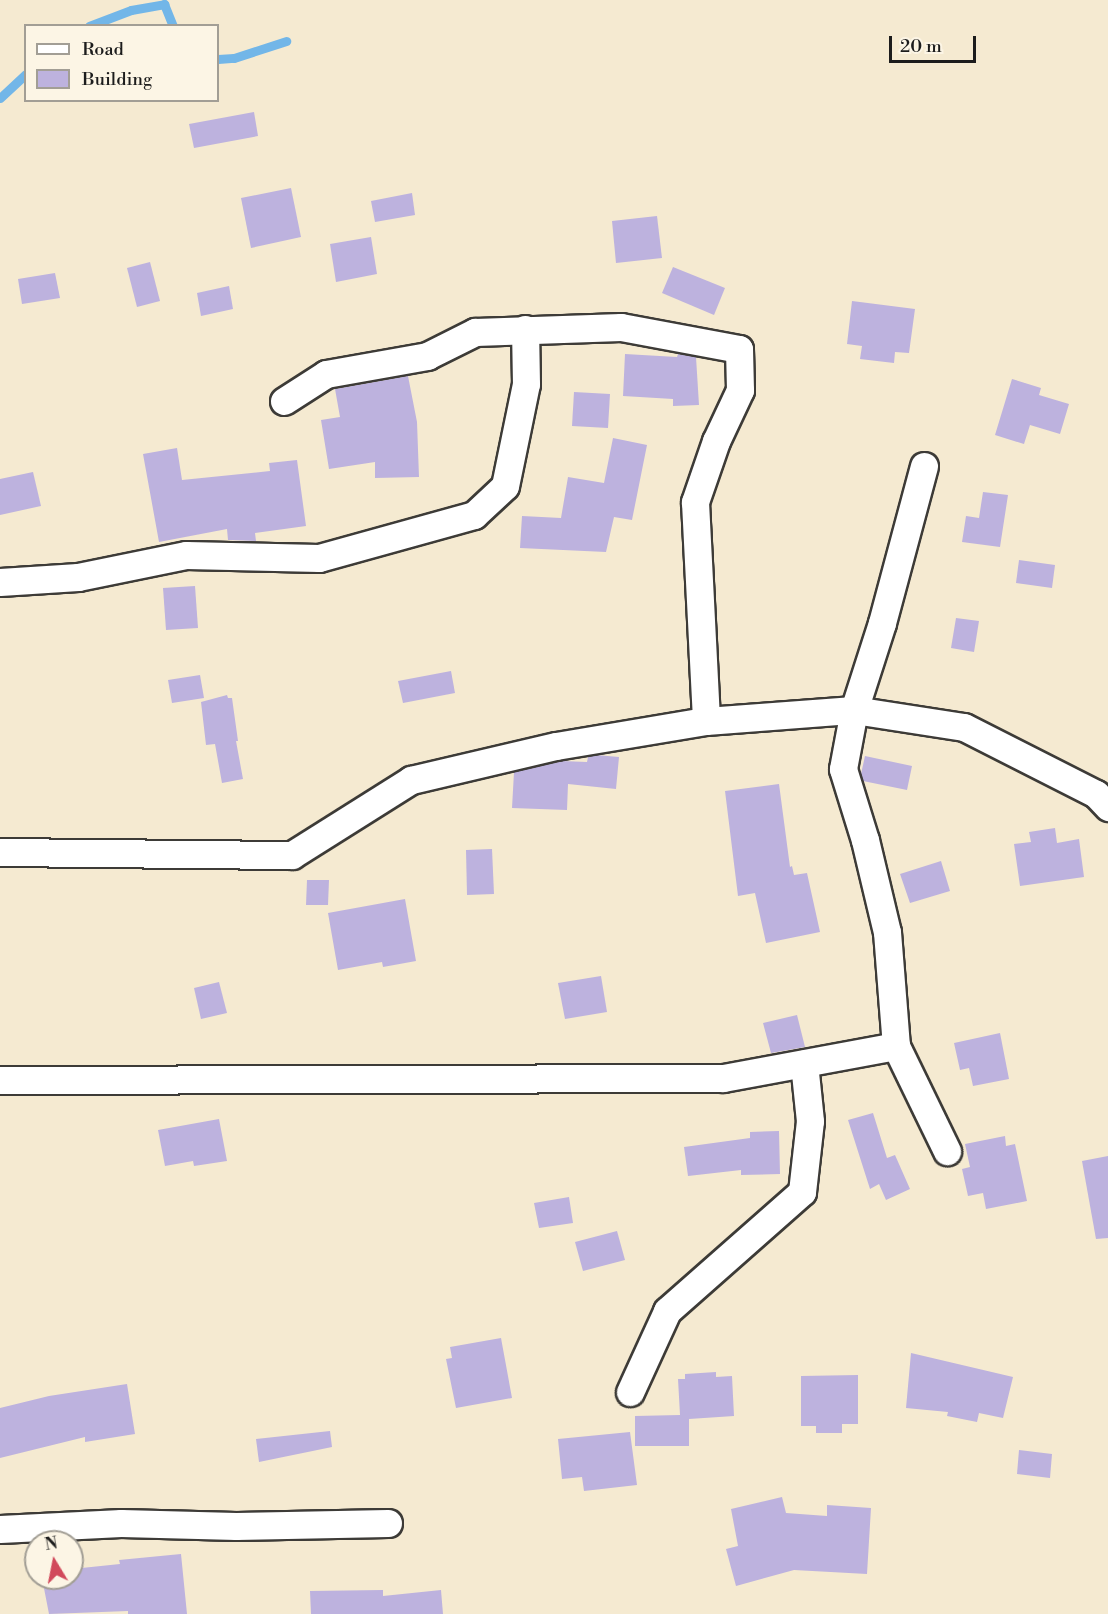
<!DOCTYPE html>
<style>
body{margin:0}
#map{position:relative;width:1108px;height:1614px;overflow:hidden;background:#f5ead1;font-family:"Libre Bodoni",serif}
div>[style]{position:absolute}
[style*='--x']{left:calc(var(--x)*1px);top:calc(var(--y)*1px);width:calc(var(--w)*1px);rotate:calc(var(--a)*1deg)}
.stream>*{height:9px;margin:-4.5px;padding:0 4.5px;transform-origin:4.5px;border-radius:4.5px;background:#72b6e8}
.building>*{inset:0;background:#bdb2de}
.roads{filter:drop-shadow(2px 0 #3d3b37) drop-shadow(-2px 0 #3d3b37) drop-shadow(0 2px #3d3b37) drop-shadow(0 -2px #3d3b37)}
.minor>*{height:27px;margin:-13.5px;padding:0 13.5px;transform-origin:13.5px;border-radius:13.5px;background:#fff}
span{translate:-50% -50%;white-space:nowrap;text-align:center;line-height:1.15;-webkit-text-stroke:4.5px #fcf5e5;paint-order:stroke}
.legend{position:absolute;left:24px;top:24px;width:195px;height:78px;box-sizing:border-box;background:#fcf5e5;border:2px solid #a29e95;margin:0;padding:8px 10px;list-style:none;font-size:18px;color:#1c1c1c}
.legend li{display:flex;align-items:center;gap:12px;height:30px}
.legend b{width:30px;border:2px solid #a29e95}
.north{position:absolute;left:24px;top:1530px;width:60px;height:60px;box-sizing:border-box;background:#fcf5e5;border:2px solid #a29e95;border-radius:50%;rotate:350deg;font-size:16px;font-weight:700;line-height:24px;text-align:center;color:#1c1c1c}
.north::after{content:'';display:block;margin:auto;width:21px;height:27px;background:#d1495b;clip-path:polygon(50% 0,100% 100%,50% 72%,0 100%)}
.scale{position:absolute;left:889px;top:36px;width:87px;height:27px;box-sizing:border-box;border:3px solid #1c1c1c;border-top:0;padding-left:8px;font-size:18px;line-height:21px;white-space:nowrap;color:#1c1c1c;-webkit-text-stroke:4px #fcf5e5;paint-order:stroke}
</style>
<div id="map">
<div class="stream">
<i style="--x:89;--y:26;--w:45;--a:-20.9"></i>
<i style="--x:131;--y:10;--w:34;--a:-10"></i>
<i style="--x:164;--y:4;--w:24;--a:68"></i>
<i style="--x:218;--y:59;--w:16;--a:-4"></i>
<i style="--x:234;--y:58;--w:55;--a:-18.1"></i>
<i style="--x:0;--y:98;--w:35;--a:-43"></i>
</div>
<div class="building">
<i style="clip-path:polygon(254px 112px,258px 136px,194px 148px,189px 124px)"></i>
<i style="clip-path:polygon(291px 188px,301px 237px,251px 248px,241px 198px)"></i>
<i style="clip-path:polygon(412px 193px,415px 215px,375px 222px,371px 201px)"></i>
<i style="clip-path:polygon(657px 216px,662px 258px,616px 263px,612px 221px)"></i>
<i style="clip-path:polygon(371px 237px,377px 274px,336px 282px,330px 244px)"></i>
<i style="clip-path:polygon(150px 262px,160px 301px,137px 307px,127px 268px)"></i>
<i style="clip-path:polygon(673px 267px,725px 288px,714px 315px,662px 293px)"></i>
<i style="clip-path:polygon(55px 273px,60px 298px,22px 304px,18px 279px)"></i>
<i style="clip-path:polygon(229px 286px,233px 309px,201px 316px,197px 293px)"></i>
<i style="clip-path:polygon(852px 301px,915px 309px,909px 353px,895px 352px,894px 363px,860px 359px,862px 346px,847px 344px)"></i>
<i style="clip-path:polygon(625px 354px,677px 357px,678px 354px,696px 357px,699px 405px,673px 406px,673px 399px,623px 396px)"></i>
<i style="clip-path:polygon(408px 376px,417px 422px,419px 477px,375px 478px,375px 462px,329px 469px,321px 420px,340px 417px,335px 389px)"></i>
<i style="clip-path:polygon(1012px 379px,1041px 388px,1039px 395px,1069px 404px,1060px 434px,1030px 425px,1024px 444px,995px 435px)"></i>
<i style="clip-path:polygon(574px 392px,610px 394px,608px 428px,572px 426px)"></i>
<i style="clip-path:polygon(613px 438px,647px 445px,632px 520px,614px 517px,606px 552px,520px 548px,522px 516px,561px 518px,568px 477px,604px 483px)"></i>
<i style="clip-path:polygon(177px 448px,182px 480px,270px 471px,269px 463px,297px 460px,306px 526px,255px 533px,256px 541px,228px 540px,227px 529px,159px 542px,143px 454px)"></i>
<i style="clip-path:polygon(33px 472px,41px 506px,0 515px,0 479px)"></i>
<i style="clip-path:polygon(983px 492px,1008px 495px,1000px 547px,962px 542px,966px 516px,979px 518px)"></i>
<i style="clip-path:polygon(1019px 560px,1055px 565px,1052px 588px,1016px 583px)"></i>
<i style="clip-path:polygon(195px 586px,198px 628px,166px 630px,163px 588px)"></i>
<i style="clip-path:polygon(956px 618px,979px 621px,974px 652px,951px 648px)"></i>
<i style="clip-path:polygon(451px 671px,455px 693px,403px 703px,398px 681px)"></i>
<i style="clip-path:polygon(200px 675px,204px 698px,172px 703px,168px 680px)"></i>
<i style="clip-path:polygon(227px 695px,228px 698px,232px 698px,238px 741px,236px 741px,243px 779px,222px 783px,215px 744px,206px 745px,201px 702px)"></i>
<i style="clip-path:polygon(596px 755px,619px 757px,616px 789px,568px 784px,567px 810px,512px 808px,514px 772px,562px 761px,587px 762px,588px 757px)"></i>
<i style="clip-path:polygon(865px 756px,912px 766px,907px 790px,863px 781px,861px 774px)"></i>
<i style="clip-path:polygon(779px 784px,790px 867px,792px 866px,794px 875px,807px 873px,820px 932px,766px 943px,755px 893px,738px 896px,725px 791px)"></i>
<i style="clip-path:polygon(1055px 828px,1057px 843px,1079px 839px,1084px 877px,1020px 886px,1014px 844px,1031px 842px,1029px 832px)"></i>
<i style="clip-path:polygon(492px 849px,494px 894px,467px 895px,466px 850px)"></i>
<i style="clip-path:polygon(941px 861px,950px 891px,910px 903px,900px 874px)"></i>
<i style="clip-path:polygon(307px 880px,329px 880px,328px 905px,306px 905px)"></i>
<i style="clip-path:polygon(405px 899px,416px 961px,383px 967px,382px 962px,338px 970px,328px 913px)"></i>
<i style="clip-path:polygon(601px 976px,607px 1012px,565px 1019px,558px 983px)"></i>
<i style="clip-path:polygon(219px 982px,227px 1013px,201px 1019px,194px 988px)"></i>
<i style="clip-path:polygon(797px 1015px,805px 1047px,771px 1053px,763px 1023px)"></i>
<i style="clip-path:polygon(1000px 1033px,1009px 1079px,973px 1086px,969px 1068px,960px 1070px,954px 1043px)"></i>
<i style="clip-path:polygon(873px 1113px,887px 1158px,895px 1155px,910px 1189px,886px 1200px,879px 1184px,870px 1189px,848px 1120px)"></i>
<i style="clip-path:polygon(219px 1119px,227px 1161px,194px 1166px,193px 1161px,165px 1166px,158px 1130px)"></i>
<i style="clip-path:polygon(779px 1131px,780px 1174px,741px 1175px,741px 1170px,688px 1176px,684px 1147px,750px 1138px,750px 1132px)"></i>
<i style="clip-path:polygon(1005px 1136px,1006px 1146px,1015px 1144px,1027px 1201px,986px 1209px,983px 1193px,968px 1196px,962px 1169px,970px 1167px,965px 1144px)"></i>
<i style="clip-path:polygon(1108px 1156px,1108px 1238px,1096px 1239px,1082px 1161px)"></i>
<i style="clip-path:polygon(569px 1197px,573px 1223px,539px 1228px,534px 1203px)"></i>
<i style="clip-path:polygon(617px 1231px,625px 1260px,583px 1271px,575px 1242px)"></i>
<i style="clip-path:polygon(501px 1338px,512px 1398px,456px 1408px,446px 1359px,452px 1358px,450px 1347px)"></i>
<i style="clip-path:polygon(911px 1353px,1013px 1377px,1003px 1418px,979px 1413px,977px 1422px,947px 1416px,948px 1412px,906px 1408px)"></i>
<i style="clip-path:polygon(716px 1372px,716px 1377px,732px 1376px,734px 1416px,689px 1419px,689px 1446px,635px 1446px,635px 1416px,680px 1415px,678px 1379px,685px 1379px,685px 1374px)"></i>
<i style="clip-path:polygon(858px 1375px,858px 1424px,842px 1424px,842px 1433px,816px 1433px,816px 1426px,801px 1426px,801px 1376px)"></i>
<i style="clip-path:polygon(127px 1384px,135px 1434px,85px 1442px,85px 1437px,0 1458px,0 1408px,49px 1396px)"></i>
<i style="clip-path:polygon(330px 1431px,332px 1447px,259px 1462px,256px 1439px)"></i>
<i style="clip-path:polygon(630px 1432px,637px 1485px,584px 1491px,582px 1477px,562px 1479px,558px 1439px)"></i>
<i style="clip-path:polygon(1019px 1450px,1052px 1454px,1050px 1478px,1017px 1474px)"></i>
<i style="clip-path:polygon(782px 1497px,786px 1513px,827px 1516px,827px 1505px,871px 1508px,867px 1574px,794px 1570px,736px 1586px,726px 1549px,738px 1546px,731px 1509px)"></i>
<i style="clip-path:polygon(181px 1554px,187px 1614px,128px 1614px,128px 1611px,49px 1614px,42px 1578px,72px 1578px,72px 1569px,120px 1564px,119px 1560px)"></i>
<i style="clip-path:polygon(383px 1590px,383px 1596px,441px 1590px,443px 1614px,311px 1614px,310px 1591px)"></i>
</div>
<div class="roads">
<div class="minor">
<i style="--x:284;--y:401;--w:50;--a:-32.7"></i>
<i style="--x:326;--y:374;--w:103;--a:-10.1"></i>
<i style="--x:427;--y:356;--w:54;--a:-26.6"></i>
<i style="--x:475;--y:332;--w:146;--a:-2"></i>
<i style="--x:621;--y:327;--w:120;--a:10.6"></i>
<i style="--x:739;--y:349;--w:41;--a:88.6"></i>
<i style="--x:740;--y:390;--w:56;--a:115.2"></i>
<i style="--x:716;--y:441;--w:65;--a:109"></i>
<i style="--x:695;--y:502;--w:219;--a:87.1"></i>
<i style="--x:924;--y:466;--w:163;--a:105"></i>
<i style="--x:882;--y:623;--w:91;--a:107.8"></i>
<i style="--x:854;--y:710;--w:60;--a:100.6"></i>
<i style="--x:843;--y:769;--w:74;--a:72.8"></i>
<i style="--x:865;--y:840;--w:95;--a:76.6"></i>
<i style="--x:887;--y:932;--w:114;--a:85.5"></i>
<i style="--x:896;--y:1046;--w:117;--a:64.1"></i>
<i style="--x:0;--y:582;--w:78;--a:-3.7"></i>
<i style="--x:78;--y:577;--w:110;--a:-11.5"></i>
<i style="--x:186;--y:555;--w:133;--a:1.3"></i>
<i style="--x:319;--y:558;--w:161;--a:-15.5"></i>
<i style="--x:474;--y:515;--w:42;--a:-43.1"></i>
<i style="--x:505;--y:486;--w:104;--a:-78.4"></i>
<i style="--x:526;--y:384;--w:55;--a:-91"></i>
<i style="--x:0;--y:852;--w:292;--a:0.6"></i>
<i style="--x:292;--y:855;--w:141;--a:-32.2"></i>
<i style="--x:411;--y:780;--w:149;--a:-13.2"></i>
<i style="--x:556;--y:746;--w:152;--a:-9.5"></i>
<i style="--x:706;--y:721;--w:148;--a:-4.3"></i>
<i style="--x:854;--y:710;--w:111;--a:8.8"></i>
<i style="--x:964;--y:727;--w:148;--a:26.9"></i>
<i style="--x:1096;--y:794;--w:18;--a:47"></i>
<i style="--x:0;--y:1080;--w:723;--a:-0.16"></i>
<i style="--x:723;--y:1078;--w:176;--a:-10.5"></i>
<i style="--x:630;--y:1392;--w:89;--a:-65.4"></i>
<i style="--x:667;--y:1311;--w:180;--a:-41.4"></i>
<i style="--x:802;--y:1192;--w:71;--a:-83.6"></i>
<i style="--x:810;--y:1121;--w:58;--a:-95.9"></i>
<i style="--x:0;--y:1529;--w:121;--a:-2.8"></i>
<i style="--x:121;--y:1523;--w:115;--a:1.5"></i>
<i style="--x:236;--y:1526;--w:152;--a:-1.1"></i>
</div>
</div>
<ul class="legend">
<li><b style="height:8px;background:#fff"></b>Road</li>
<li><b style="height:16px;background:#bdb2de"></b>Building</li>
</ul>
<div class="north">N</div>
<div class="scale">20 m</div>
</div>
